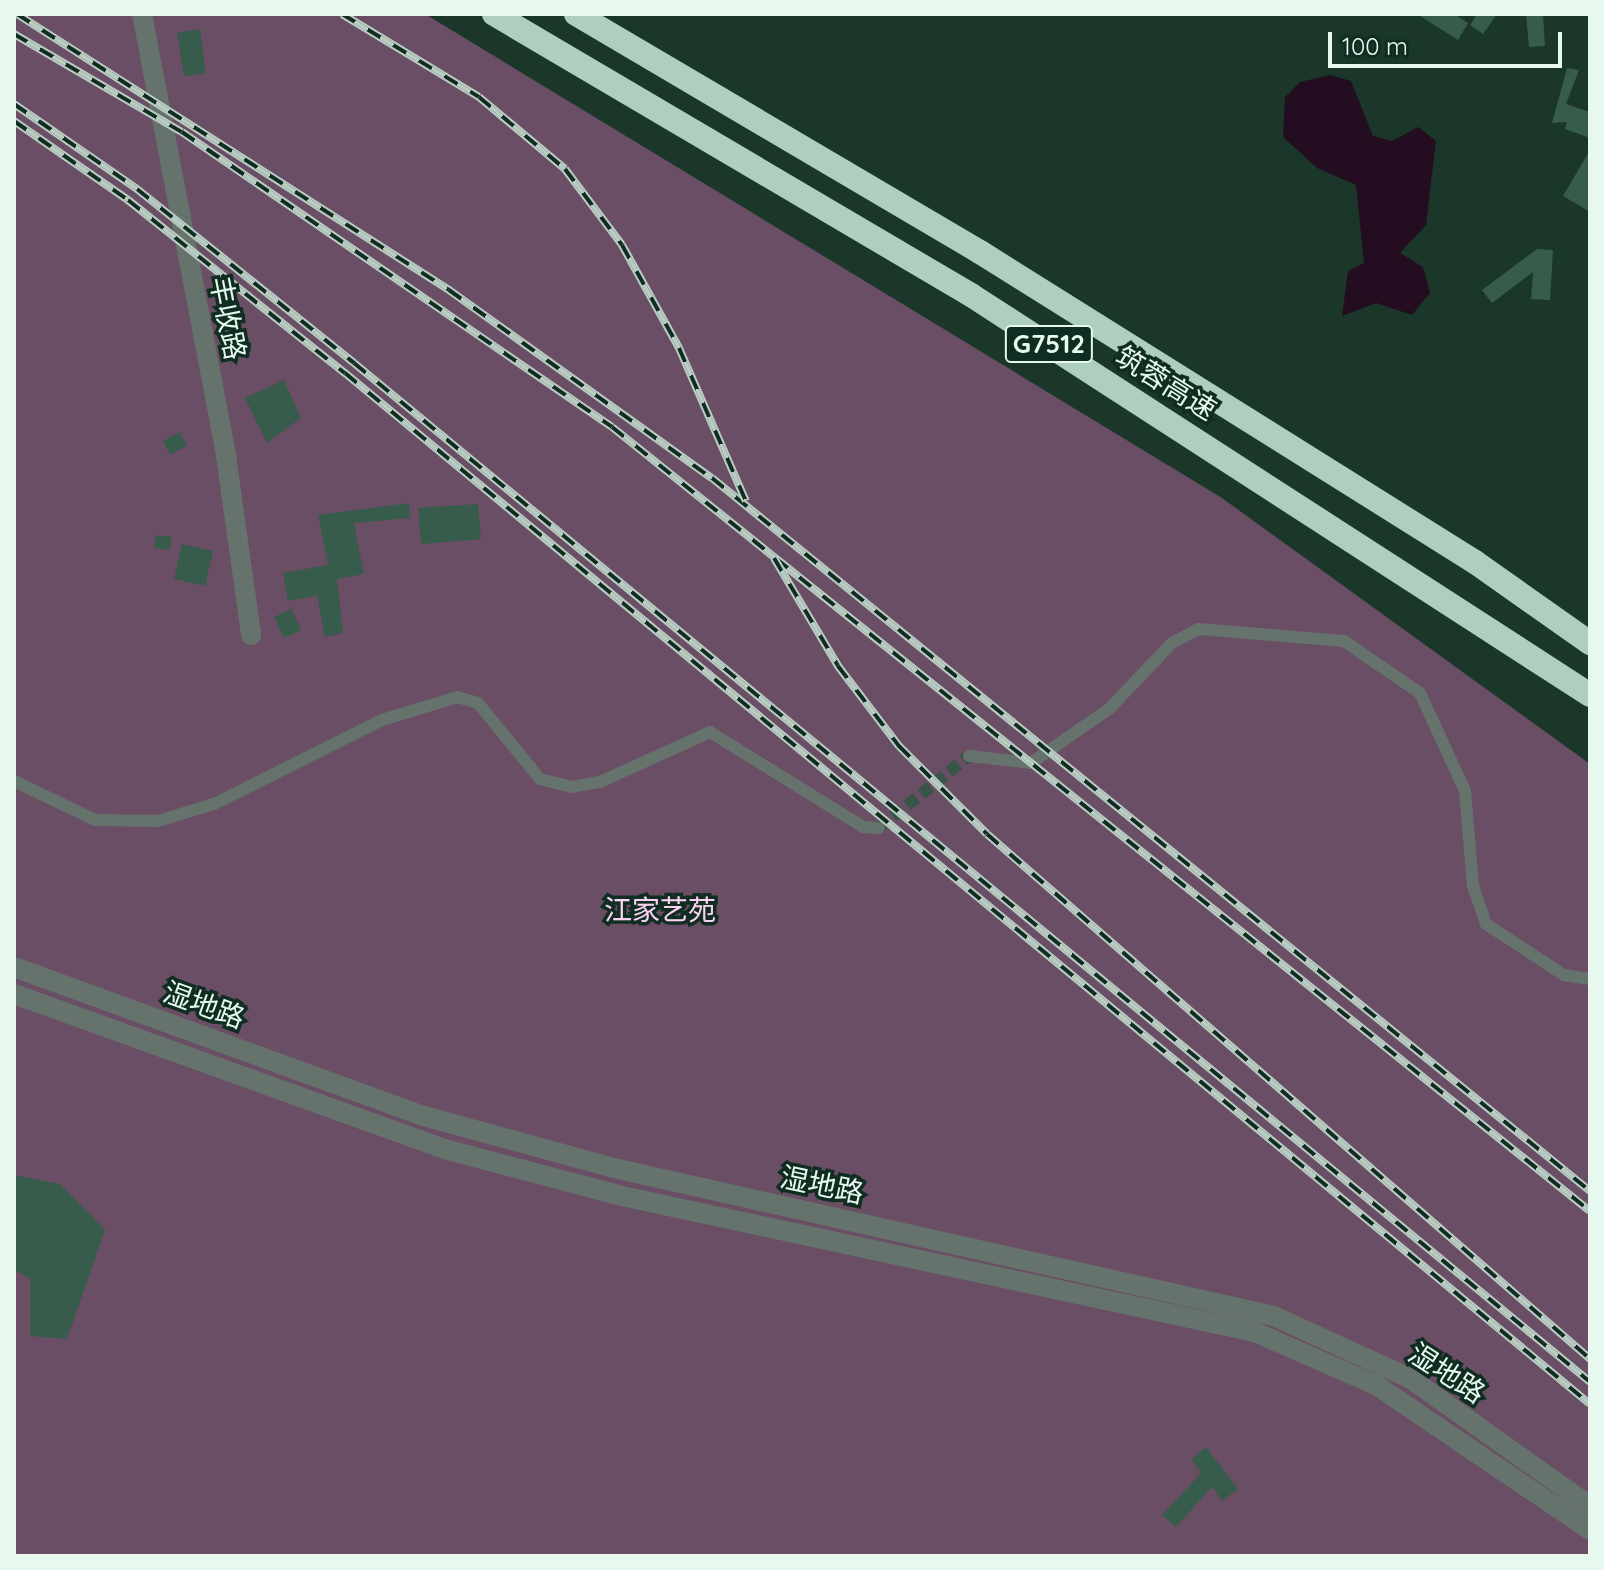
<!DOCTYPE html>
<meta charset="utf-8">
<style>
body{margin:0}
#map{position:relative;width:1604px;height:1570px;overflow:hidden;background:#1a372a;font-family:Quicksand,"Noto Sans SC",sans-serif}
div>[style]{position:absolute}
[style*='--x']{left:calc(var(--x)*1px);top:calc(var(--y)*1px);width:calc(var(--w)*1px);rotate:calc(var(--a)*1deg)}
.green>*{inset:0;background:#6a4e65}
.water>*{inset:0;background:#240d21}
.building>*{inset:0;background:#385c4b}
.pedestrian-tunnel>*{height:12px;margin-top:-6px;transform-origin:0;background:repeating-linear-gradient(90deg,#395448 0 12px,transparent 0 18px)}
.pedestrian>*{height:12px;margin:-6px;padding:0 6px;transform-origin:6px;border-radius:6px;background:#66736c}
.tertiary>*{height:20px;margin:-10px;padding:0 10px;transform-origin:10px;border-radius:10px;background:#66736c}
.motorway>*{height:24px;margin:-12px;padding:0 12px;transform-origin:12px;border-radius:12px;background:#aecfbe}
.rail>*{height:8px;margin-top:-4px;transform-origin:0;background:repeating-linear-gradient(90deg,#102d21 0 15px,#b8ccc2 0 30px);box-sizing:border-box;border-block:2px solid #b8ccc2}
span{translate:-50% -50%;white-space:nowrap;text-align:center;line-height:1.15;-webkit-text-stroke:7px #102d21;paint-order:stroke}
.shield-label span{padding:2px 6px;background:#102d21;border:2px solid;border-radius:6px;-webkit-text-stroke-width:0}
.shield-label{font-size:26px;color:#e7f8ef;font-weight:700}
.street-label{font-size:28px;color:#e7f8ef}
.park-label{font-size:28px;color:#fcd2f4}
.frame{position:absolute;inset:0;border:16px solid #e7f8ef;pointer-events:none}
.scale{position:absolute;left:1328px;top:32px;width:234px;height:36px;box-sizing:border-box;border:4px solid #e7f8ef;border-top:0;padding-left:10px;font-size:24px;line-height:28px;white-space:nowrap;color:#e7f8ef;-webkit-text-stroke:6px #102d21;paint-order:stroke}
</style>
<div id="map">
<div class="green">
<i style="clip-path:polygon(14px 14px,425px 14px,1222px 498px,1590px 764px,1590px 1556px,14px 1556px)"></i>
</div>
<div class="water">
<i style="clip-path:polygon(1330px 75px,1351px 81px,1373px 136px,1392px 141px,1418px 127px,1436px 141px,1426px 225px,1400px 253px,1423px 267px,1430px 293px,1412px 315px,1376px 303px,1342px 316px,1348px 271px,1364px 263px,1356px 185px,1317px 168px,1283px 137px,1285px 97px,1300px 82px)"></i>
</div>
<div class="building">
<i style="clip-path:polygon(1417px 14px,1454px 14px,1468px 23px,1458px 40px)"></i>
<i style="clip-path:polygon(1477px 14px,1497px 14px,1483px 34px,1470px 25px)"></i>
<i style="clip-path:polygon(1526px 14px,1543px 14px,1545px 46px,1529px 47px)"></i>
<i style="clip-path:polygon(200px 29px,206px 73px,184px 76px,177px 33px)"></i>
<i style="clip-path:polygon(1567px 68px,1579px 70px,1566px 104px,1590px 112px,1590px 138px,1565px 129px,1567px 122px,1552px 123px)"></i>
<i style="clip-path:polygon(1590px 150px,1590px 212px,1563px 196px)"></i>
<i style="clip-path:polygon(1537px 249px,1553px 250px,1550px 300px,1531px 299px,1533px 272px,1492px 303px,1482px 290px)"></i>
<i style="clip-path:polygon(284px 380px,301px 418px,267px 443px,245px 398px)"></i>
<i style="clip-path:polygon(180px 432px,187px 446px,170px 455px,163px 441px)"></i>
<i style="clip-path:polygon(409px 503px,410px 518px,354px 523px,364px 574px,337px 579px,343px 633px,325px 637px,317px 596px,288px 601px,283px 573px,328px 565px,318px 515px)"></i>
<i style="clip-path:polygon(478px 504px,481px 539px,421px 544px,418px 508px)"></i>
<i style="clip-path:polygon(156px 535px,172px 537px,170px 550px,154px 548px)"></i>
<i style="clip-path:polygon(182px 544px,213px 551px,205px 586px,174px 579px)"></i>
<i style="clip-path:polygon(291px 609px,301px 630px,284px 638px,274px 617px)"></i>
<i style="clip-path:polygon(14px 1175px,60px 1184px,105px 1230px,67px 1339px,30px 1336px,30px 1279px,14px 1269px)"></i>
<i style="clip-path:polygon(1206px 1447px,1238px 1489px,1222px 1501px,1212px 1487px,1176px 1527px,1162px 1515px,1201px 1473px,1191px 1459px)"></i>
</div>
<div class="pedestrian-tunnel">
<i style="--x:879;--y:828;--w:115;--a:-38.7"></i>
</div>
<div class="pedestrian">
<i style="--x:969;--y:756;--w:62;--a:6.4"></i>
<i style="--x:1031;--y:763;--w:95;--a:-34.7"></i>
<i style="--x:1109;--y:709;--w:91;--a:-46.3"></i>
<i style="--x:1172;--y:643;--w:30;--a:-28"></i>
<i style="--x:1198;--y:629;--w:146;--a:4.7"></i>
<i style="--x:1344;--y:641;--w:92;--a:34.4"></i>
<i style="--x:1420;--y:693;--w:108;--a:65.3"></i>
<i style="--x:1465;--y:791;--w:95;--a:85.2"></i>
<i style="--x:1473;--y:886;--w:40;--a:71.1"></i>
<i style="--x:1486;--y:924;--w:93;--a:33.2"></i>
<i style="--x:1564;--y:975;--w:26;--a:9"></i>
<i style="--x:14;--y:781;--w:90;--a:25.7"></i>
<i style="--x:95;--y:820;--w:63;--a:0.9"></i>
<i style="--x:158;--y:821;--w:59;--a:-16.9"></i>
<i style="--x:214;--y:804;--w:188;--a:-26.6"></i>
<i style="--x:382;--y:720;--w:78;--a:-17"></i>
<i style="--x:457;--y:697;--w:22;--a:16"></i>
<i style="--x:478;--y:703;--w:98;--a:50.8"></i>
<i style="--x:540;--y:779;--w:32;--a:14"></i>
<i style="--x:571;--y:787;--w:29;--a:-10"></i>
<i style="--x:600;--y:782;--w:121;--a:-24.4"></i>
<i style="--x:710;--y:732;--w:180;--a:31.8"></i>
<i style="--x:863;--y:827;--w:16;--a:4"></i>
</div>
<div class="tertiary">
<i style="--x:142;--y:14;--w:450;--a:79.2"></i>
<i style="--x:226;--y:456;--w:181;--a:82"></i>
<i style="--x:14;--y:967;--w:436;--a:20"></i>
<i style="--x:424;--y:1116;--w:201;--a:15.3"></i>
<i style="--x:618;--y:1169;--w:672;--a:12.63"></i>
<i style="--x:1274;--y:1316;--w:151;--a:24.7"></i>
<i style="--x:1411;--y:1379;--w:219;--a:35.4"></i>
<i style="--x:14;--y:994;--w:461;--a:19.8"></i>
<i style="--x:448;--y:1150;--w:180;--a:14.8"></i>
<i style="--x:622;--y:1196;--w:647;--a:12.13"></i>
<i style="--x:1255;--y:1332;--w:132;--a:23.7"></i>
<i style="--x:1376;--y:1385;--w:258;--a:34.1"></i>
</div>
<div class="motorway">
<i style="--x:494;--y:14;--w:554;--a:30.5"></i>
<i style="--x:971;--y:295;--w:737;--a:32.87"></i>
<i style="--x:576;--y:14;--w:469;--a:30.5"></i>
<i style="--x:980;--y:252;--w:584;--a:32.06"></i>
<i style="--x:1475;--y:562;--w:141;--a:35.2"></i>
</div>
<div class="rail">
<i style="--x:17;--y:14;--w:513;--a:32.57"></i>
<i style="--x:449;--y:290;--w:323;--a:35.6"></i>
<i style="--x:712;--y:478;--w:1131;--a:39.08"></i>
<i style="--x:342;--y:14;--w:160;--a:31.2"></i>
<i style="--x:479;--y:97;--w:112;--a:39.9"></i>
<i style="--x:565;--y:169;--w:95;--a:53.1"></i>
<i style="--x:622;--y:245;--w:118;--a:61"></i>
<i style="--x:679;--y:348;--w:167;--a:66.4"></i>
<i style="--x:14;--y:34;--w:194;--a:30.3"></i>
<i style="--x:182;--y:132;--w:521;--a:34.45"></i>
<i style="--x:612;--y:427;--w:1253;--a:38.72"></i>
<i style="--x:14;--y:104;--w:150;--a:34.6"></i>
<i style="--x:137;--y:189;--w:278;--a:38.7"></i>
<i style="--x:354;--y:363;--w:1602;--a:39.5"></i>
<i style="--x:14;--y:121;--w:139;--a:34.7"></i>
<i style="--x:128;--y:200;--w:278;--a:38.6"></i>
<i style="--x:345;--y:373;--w:1616;--a:39.63"></i>
<i style="--x:774;--y:558;--w:126;--a:59.3"></i>
<i style="--x:838;--y:666;--w:101;--a:52.7"></i>
<i style="--x:899;--y:746;--w:124;--a:45"></i>
<i style="--x:987;--y:834;--w:800;--a:41.04"></i>
</div>
<div class="shield-label">
<span style="left:1049px;top:344px">G7512</span>
</div>
<div class="street-label">
<span style="left:228px;top:318px;rotate:79deg">丰收路</span>
<span style="left:1166px;top:383px;rotate:32deg">筑蓉高速</span>
<span style="left:204px;top:1005px;rotate:20deg">湿地路</span>
<span style="left:822px;top:1185px;rotate:12deg">湿地路</span>
<span style="left:1447px;top:1373px;rotate:33deg">湿地路</span>
</div>
<div class="park-label">
<span style="left:660px;top:910px">江家艺苑</span>
</div>
<div class="frame"></div>
<div class="scale">100 m</div>
</div>
